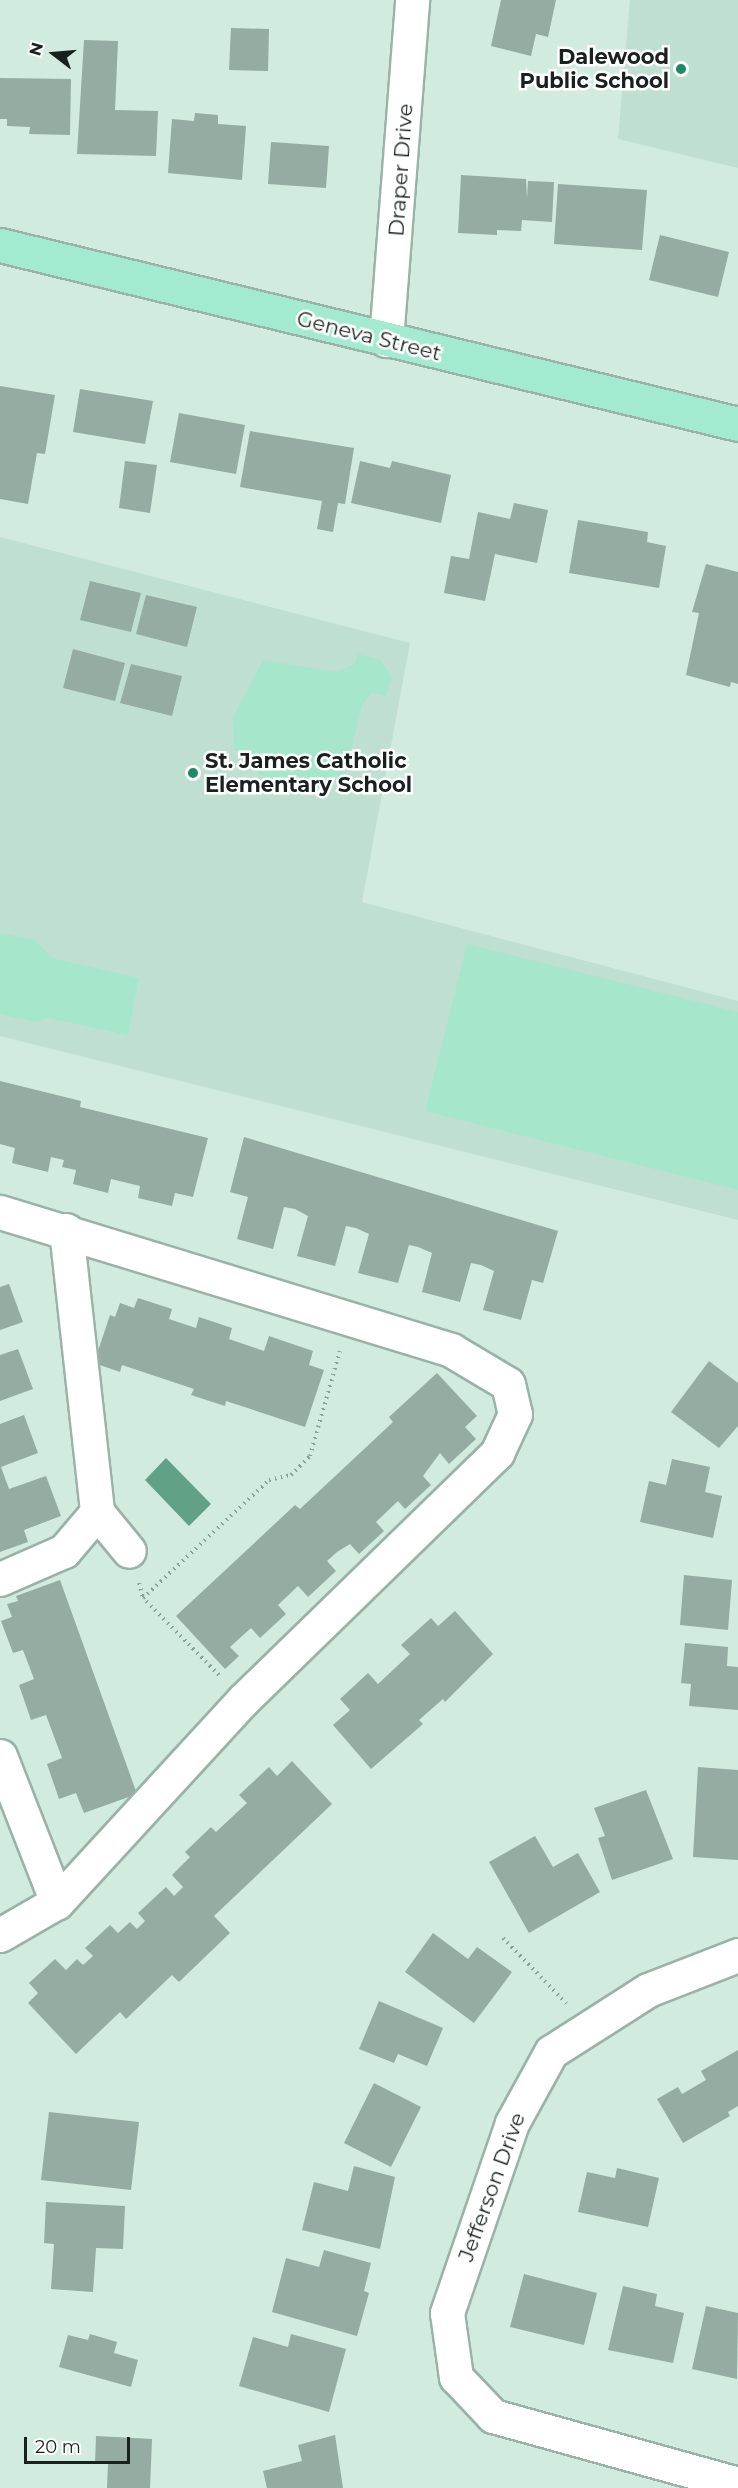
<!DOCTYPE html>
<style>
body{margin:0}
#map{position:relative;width:738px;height:2488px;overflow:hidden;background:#d1ebdf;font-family:Montserrat,sans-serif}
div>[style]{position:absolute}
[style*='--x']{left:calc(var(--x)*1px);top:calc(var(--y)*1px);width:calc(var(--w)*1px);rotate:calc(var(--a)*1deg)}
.built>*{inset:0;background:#bfe0d1}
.green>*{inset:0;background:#a6e6cb}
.water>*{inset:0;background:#61a186}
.building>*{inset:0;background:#94aca1}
.path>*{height:4px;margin-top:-2px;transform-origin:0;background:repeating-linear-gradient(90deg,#8c9f96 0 1.5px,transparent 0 6px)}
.roads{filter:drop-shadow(2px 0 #9ab2a7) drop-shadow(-2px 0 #9ab2a7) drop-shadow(0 2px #9ab2a7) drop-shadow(0 -2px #9ab2a7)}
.minor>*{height:33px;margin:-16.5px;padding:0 16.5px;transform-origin:16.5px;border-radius:16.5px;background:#fff}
.major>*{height:33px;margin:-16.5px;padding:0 16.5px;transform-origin:16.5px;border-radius:16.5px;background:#a2ebd0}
.dots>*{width:16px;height:16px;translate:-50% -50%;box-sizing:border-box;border:3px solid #fff;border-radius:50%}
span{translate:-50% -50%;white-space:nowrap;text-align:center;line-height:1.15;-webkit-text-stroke:5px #fff;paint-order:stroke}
.poi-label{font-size:21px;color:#18211d;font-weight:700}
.right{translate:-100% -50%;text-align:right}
.left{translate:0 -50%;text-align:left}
.street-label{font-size:21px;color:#18211d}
.north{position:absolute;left:24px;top:24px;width:60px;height:60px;-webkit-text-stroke:4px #fff;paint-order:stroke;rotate:286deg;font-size:16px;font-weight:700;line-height:24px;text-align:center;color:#18211d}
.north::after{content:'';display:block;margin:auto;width:21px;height:27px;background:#18211d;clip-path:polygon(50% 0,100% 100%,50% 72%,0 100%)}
.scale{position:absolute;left:24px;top:2437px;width:106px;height:27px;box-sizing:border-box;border:3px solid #18211d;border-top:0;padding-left:8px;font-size:18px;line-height:21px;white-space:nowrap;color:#18211d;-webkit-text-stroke:4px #fff;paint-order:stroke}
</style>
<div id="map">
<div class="built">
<i style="clip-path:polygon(630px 0,738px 0,738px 168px,618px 139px)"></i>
<i style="clip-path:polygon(0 537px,410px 643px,362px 902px,738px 1001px,738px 1220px,0 1036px)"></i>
</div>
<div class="green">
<i style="clip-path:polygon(358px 654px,381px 660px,392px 677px,386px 696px,371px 692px,362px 706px,344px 778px,314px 791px,260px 775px,234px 749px,233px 717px,263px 660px,336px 672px,355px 664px)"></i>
<i style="clip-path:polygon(0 933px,35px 940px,52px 958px,139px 978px,128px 1035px,48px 1018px,36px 1022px,0 1014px)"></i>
<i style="clip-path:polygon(467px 944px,738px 1012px,738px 1190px,425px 1111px)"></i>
</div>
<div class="water">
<i style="clip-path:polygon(166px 1458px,211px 1504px,189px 1526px,145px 1480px)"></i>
</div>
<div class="building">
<i style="clip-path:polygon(501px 0,556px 0,548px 37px,536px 34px,531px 56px,491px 46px)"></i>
<i style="clip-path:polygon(231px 28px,269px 29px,268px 71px,229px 70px)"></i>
<i style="clip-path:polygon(84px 40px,118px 41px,115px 110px,158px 111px,156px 156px,77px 154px)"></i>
<i style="clip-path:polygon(0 78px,71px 79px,70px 135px,29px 134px,30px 127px,7px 126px,7px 119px,0 119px)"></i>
<i style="clip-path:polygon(195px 113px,218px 115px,218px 124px,246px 126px,242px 180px,168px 173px,172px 119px,194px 121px)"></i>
<i style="clip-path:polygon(271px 142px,329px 146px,326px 188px,268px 184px)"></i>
<i style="clip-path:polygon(461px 175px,526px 179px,527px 198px,528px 181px,554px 182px,552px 222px,522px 220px,521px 231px,497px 230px,497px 235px,458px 233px)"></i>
<i style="clip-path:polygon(558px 184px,647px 190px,642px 250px,554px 244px)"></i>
<i style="clip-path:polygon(660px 235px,729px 252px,718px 297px,649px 280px)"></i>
<i style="clip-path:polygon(0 386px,55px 395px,45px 454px,37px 453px,28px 504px,0 499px)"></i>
<i style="clip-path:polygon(80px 389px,153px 401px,145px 444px,73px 432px)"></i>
<i style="clip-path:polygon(179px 413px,245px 425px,236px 474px,170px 462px)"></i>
<i style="clip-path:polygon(250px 431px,354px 448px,345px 504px,338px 503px,333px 532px,317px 529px,322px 501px,240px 487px)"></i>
<i style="clip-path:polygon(125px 461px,157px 465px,150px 513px,119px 508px)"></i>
<i style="clip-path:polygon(360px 461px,390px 468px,392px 461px,451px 475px,441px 523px,351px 503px)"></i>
<i style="clip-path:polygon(514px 503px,548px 510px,537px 563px,495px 554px,485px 601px,444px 593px,451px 556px,469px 559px,478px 512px,510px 519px)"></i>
<i style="clip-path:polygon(578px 520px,648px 532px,647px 542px,666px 546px,659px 588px,569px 573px)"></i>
<i style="clip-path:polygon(706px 564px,738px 572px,738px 684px,731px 682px,730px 687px,686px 675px,699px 613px,692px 612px)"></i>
<i style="clip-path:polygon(90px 581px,141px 593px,131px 632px,80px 620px)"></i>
<i style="clip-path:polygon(146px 595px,197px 607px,187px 647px,136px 634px)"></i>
<i style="clip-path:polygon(73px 649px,125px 663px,115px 701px,63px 688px)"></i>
<i style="clip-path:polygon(131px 664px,182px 676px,172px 716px,120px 703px)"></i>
<i style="clip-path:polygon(0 1081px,81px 1101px,80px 1107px,208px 1138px,193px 1197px,175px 1193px,172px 1206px,138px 1198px,140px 1186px,111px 1179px,108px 1193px,73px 1184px,76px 1170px,62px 1167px,64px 1160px,51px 1157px,48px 1172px,12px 1163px,15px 1148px,0 1144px)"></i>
<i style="clip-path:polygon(244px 1137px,558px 1231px,543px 1283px,532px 1280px,521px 1320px,483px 1310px,494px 1271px,481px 1265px,471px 1263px,460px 1302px,422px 1292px,432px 1253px,418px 1247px,409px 1245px,398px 1283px,358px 1273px,369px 1234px,356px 1228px,346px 1226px,335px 1266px,297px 1256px,308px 1216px,295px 1209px,284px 1207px,273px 1249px,237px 1239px,248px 1197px,230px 1192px)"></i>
<i style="clip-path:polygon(9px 1284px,23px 1322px,0 1330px,0 1287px)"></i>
<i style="clip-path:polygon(138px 1298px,172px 1309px,169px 1319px,196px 1328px,199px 1317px,232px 1328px,229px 1339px,264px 1351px,269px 1336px,313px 1351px,309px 1365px,324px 1370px,305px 1427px,226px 1401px,225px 1406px,191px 1395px,194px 1389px,122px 1365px,120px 1372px,94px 1363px,110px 1315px,115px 1317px,120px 1303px,134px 1308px)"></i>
<i style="clip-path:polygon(18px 1349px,33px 1389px,0 1401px,0 1355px)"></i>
<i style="clip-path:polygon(709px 1361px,738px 1383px,738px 1426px,719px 1448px,671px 1412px)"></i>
<i style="clip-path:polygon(437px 1373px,477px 1416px,465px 1427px,476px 1439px,449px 1464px,440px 1453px,423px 1476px,431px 1485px,405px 1509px,398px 1501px,376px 1522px,384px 1531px,359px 1554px,350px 1544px,337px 1552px,327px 1561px,336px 1571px,308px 1597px,298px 1586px,278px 1605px,286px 1614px,260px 1638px,251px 1628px,230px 1647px,239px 1656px,225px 1669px,176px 1616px,295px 1505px,300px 1509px,393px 1422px,389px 1417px)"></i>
<i style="clip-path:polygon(24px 1415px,38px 1453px,1px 1467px,9px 1489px,46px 1476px,61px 1516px,24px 1530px,28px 1542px,0 1552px,0 1424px)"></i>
<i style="clip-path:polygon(672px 1459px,710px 1467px,705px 1492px,722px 1496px,713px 1538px,640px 1522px,649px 1481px,666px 1485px)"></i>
<i style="clip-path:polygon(684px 1575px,732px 1580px,728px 1630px,680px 1625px)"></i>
<i style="clip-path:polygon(60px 1580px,137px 1794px,84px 1813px,76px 1793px,59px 1799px,47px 1764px,62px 1758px,46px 1715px,31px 1720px,19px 1685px,34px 1679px,23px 1650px,13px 1653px,1px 1621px,12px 1617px,7px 1604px,18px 1601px,16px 1596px)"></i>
<i style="clip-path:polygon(455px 1611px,493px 1654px,445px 1702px,443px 1699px,419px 1720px,423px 1724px,371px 1769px,333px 1725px,350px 1710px,340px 1699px,368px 1673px,378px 1684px,410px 1654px,401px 1645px,431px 1618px,438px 1626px)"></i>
<i style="clip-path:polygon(685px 1643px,728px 1647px,727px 1666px,738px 1667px,738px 1710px,689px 1706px,691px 1684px,681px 1683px)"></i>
<i style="clip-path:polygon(292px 1761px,332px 1804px,214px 1916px,230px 1933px,179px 1982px,172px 1975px,126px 2019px,120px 2012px,76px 2054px,28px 2003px,38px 1993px,29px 1983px,55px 1959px,66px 1970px,77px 1959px,83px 1965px,93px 1956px,85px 1948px,110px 1925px,118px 1933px,130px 1922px,137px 1929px,145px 1921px,138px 1913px,166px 1887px,174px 1896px,183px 1887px,172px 1875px,190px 1857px,185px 1852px,211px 1827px,216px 1832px,247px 1803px,239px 1795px,269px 1767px,277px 1776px)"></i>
<i style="clip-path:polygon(698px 1767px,738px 1770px,738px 1860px,693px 1857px)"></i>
<i style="clip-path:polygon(646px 1790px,673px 1859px,612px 1880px,598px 1838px,605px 1836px,594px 1808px)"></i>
<i style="clip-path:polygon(535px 1836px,553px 1867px,578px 1853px,600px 1892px,529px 1933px,489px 1862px)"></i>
<i style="clip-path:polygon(433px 1933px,468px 1959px,477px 1947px,512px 1972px,474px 2023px,405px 1972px)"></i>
<i style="clip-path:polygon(379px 2001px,443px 2028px,427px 2066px,398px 2054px,394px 2063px,359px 2049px)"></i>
<i style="clip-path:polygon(738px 2050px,738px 2106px,728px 2112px,730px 2116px,683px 2143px,657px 2099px,678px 2087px,682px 2094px,706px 2080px,701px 2071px)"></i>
<i style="clip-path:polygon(374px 2083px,421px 2107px,391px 2167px,344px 2143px)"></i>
<i style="clip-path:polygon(49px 2112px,139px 2122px,131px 2190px,41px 2180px)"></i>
<i style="clip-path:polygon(354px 2166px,395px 2177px,380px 2249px,302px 2230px,314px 2182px,348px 2191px)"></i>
<i style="clip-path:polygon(617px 2168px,659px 2178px,648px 2227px,578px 2212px,587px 2172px,615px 2178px)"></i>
<i style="clip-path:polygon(46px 2202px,125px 2206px,123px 2249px,96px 2248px,93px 2292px,51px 2289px,54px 2244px,44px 2243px)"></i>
<i style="clip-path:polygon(324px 2250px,371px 2263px,364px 2291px,369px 2293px,357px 2336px,272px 2312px,286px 2258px,319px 2267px)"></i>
<i style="clip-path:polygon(524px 2274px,597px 2293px,584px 2345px,510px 2327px)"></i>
<i style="clip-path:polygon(623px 2286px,657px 2294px,655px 2306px,684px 2313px,673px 2363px,608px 2350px)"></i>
<i style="clip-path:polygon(706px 2306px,738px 2313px,737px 2379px,692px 2369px)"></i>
<i style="clip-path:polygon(90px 2334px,117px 2342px,114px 2353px,138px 2360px,131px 2387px,59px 2367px,68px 2335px,88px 2340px)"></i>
<i style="clip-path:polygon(291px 2334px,346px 2349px,329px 2412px,239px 2386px,253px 2337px,288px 2347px)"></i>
<i style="clip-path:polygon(335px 2435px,343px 2488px,267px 2488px,263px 2471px,302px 2461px,298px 2445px)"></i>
<i style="clip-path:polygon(96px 2436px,152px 2439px,150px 2488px,107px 2488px,108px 2464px,95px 2463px)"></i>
</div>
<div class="path">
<i style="--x:139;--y:1583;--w:16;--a:75"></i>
<i style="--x:219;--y:1675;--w:108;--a:-134.6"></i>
<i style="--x:143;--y:1598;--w:173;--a:-43.1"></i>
<i style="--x:269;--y:1480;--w:23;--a:-13"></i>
<i style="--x:291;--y:1475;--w:27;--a:-45"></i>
<i style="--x:310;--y:1456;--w:109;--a:-74.1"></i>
<i style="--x:503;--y:1938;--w:91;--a:45.9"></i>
</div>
<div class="roads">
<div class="minor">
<i style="--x:386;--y:340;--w:341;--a:-85.6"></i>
<i style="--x:0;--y:1212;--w:472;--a:17"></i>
<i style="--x:451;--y:1350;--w:66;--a:30.8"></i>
<i style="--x:508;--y:1384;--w:31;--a:77"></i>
<i style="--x:515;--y:1414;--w:43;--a:114.8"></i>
<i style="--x:497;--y:1453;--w:354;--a:135.8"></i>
<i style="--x:243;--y:1700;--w:275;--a:132.6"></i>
<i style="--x:57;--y:1902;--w:66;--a:149.9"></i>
<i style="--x:66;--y:1230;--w:284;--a:83.7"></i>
<i style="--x:97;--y:1512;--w:50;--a:50.6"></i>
<i style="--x:0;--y:1579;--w:70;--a:-23.6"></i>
<i style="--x:64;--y:1551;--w:51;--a:-49.8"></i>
<i style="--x:0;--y:1756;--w:157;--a:68.7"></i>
<i style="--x:738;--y:1955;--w:97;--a:158.7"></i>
<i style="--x:648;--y:1990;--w:115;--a:147.4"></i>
<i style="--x:551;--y:2052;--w:81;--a:118.8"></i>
<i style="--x:512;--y:2123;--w:201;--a:108.9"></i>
<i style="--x:447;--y:2313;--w:65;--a:82"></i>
<i style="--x:456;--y:2377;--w:54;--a:46.5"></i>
<i style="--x:493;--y:2416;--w:254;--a:15.5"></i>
</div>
<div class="major">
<i style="--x:0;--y:245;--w:759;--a:13.63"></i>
</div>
</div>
<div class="dots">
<i style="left:681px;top:69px;background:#1d8966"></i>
<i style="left:193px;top:773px;background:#1d8966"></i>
</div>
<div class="poi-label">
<span class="right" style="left:669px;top:69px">Dalewood<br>Public School</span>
<span class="left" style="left:205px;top:773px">St. James Catholic<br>Elementary School</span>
</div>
<div class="street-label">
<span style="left:401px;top:170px;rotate:-86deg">Draper Drive</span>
<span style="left:369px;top:336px;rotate:14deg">Geneva Street</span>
<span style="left:492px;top:2187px;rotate:-70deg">Jefferson Drive</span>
</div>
<div class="north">N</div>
<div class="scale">20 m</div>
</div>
